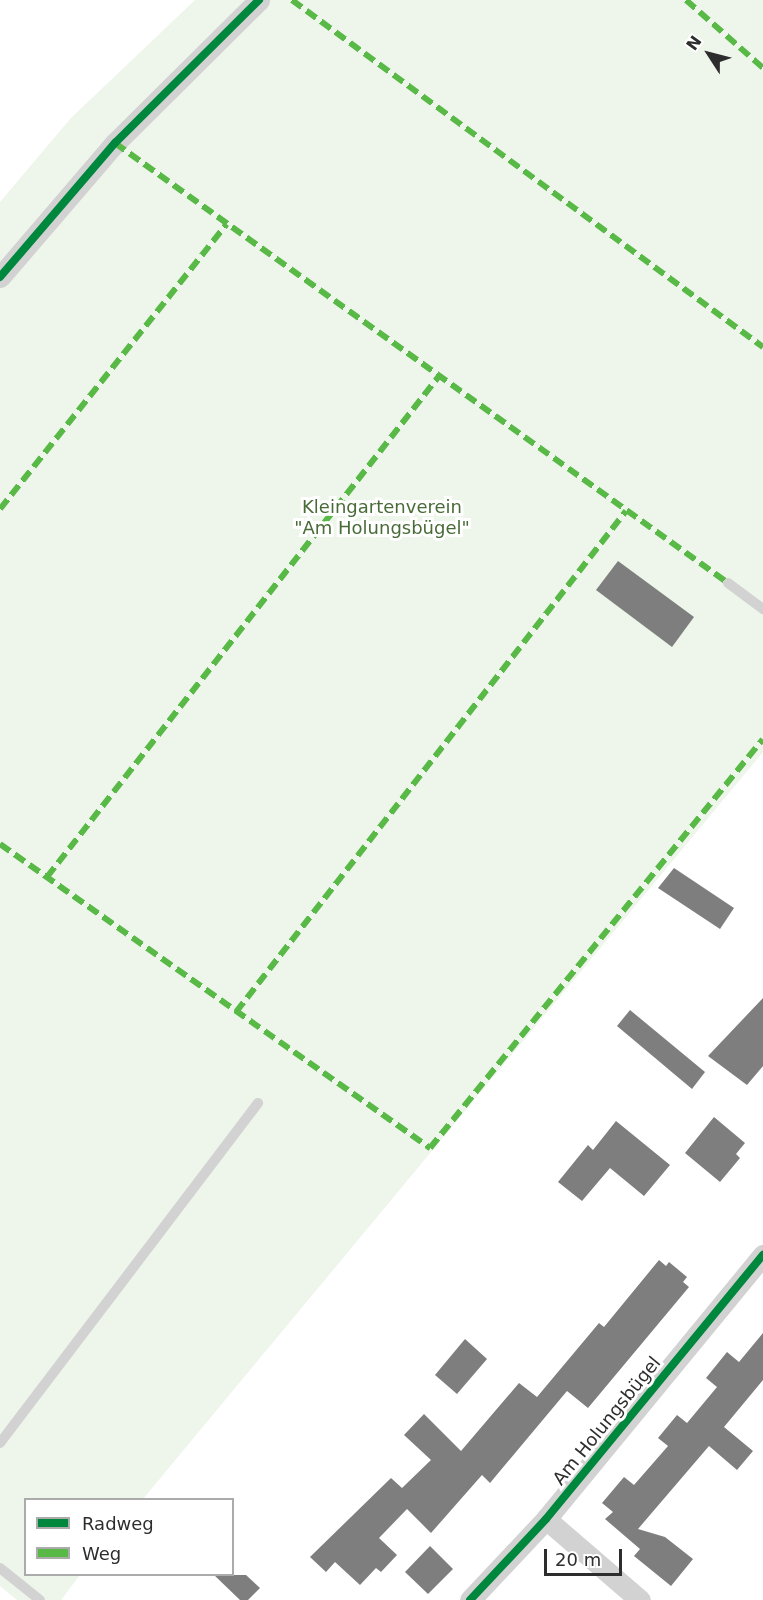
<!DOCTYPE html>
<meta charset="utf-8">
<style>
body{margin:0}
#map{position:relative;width:763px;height:1600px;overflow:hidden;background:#fff;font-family:"DejaVu Sans",sans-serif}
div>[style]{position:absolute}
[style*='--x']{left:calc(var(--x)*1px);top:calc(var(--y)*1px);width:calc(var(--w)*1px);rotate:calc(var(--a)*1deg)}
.green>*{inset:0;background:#eef5ea}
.building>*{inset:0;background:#7e7e7e}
.lane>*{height:10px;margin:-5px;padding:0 5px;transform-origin:5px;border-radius:5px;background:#d2d2d2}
.street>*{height:21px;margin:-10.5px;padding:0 10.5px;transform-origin:10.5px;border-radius:10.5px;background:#d2d2d2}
.quiet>*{height:6px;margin-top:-3px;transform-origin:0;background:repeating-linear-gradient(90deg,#58b947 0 12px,transparent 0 18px)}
.cycleway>*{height:8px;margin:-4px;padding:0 4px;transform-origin:4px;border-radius:4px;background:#00873e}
span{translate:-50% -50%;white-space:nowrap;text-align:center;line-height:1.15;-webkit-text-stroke:6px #fff;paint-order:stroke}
.park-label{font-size:18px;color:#486b37}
.street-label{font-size:18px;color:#2d2d2d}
.legend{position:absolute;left:24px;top:1498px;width:210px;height:78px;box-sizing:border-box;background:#fff;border:2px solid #ababab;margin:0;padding:8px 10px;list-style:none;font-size:18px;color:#2d2d2d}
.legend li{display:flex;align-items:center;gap:12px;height:30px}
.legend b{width:30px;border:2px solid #ababab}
.north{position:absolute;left:679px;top:24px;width:60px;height:60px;-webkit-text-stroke:4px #fff;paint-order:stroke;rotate:306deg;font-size:16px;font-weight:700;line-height:24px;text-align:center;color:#2d2d2d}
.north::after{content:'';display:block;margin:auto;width:21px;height:27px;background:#2d2d2d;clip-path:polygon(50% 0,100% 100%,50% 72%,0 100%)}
.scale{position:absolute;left:544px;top:1549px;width:78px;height:27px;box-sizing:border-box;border:3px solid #2d2d2d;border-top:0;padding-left:8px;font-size:18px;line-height:21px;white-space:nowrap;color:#2d2d2d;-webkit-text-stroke:4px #fff;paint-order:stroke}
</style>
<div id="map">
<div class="green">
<i style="clip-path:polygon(195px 0,763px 0,763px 752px,143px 1499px,26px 1500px,26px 1574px,80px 1575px,61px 1600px,17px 1600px,0 1586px,0 202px,71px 118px)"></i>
</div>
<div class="building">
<i style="clip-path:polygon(618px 561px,694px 617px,672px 647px,596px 590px)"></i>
<i style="clip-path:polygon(674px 868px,734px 908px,720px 929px,658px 888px)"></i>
<i style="clip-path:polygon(763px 998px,763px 1066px,747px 1085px,708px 1056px)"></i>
<i style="clip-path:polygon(630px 1010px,705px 1072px,692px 1089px,617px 1026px)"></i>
<i style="clip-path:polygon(714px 1117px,745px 1143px,736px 1154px,740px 1158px,720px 1182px,685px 1153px)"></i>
<i style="clip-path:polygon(616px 1121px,670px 1165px,644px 1196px,610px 1168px,582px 1201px,558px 1182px,588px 1145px,593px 1150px)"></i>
<i style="clip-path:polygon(659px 1260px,666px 1266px,669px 1262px,687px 1277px,683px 1282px,689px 1287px,588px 1408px,567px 1391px,490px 1483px,482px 1475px,431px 1533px,407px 1509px,379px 1538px,397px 1555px,381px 1572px,376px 1568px,360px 1585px,335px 1562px,326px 1572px,310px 1557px,391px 1478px,402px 1488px,431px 1460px,404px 1435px,424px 1414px,461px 1451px,519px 1383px,537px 1397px,599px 1323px,604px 1327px)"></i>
<i style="clip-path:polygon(763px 1333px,763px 1380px,724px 1427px,753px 1451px,737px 1470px,709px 1446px,638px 1529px,665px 1537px,693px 1559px,671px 1586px,634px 1556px,640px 1549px,605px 1519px,613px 1512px,602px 1503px,624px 1477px,634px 1485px,668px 1446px,658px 1438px,677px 1415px,687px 1423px,717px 1387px,706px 1378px,727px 1352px,739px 1362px)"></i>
<i style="clip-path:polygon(465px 1339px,487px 1359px,457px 1394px,435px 1375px)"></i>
<i style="clip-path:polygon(430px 1546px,453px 1569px,428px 1594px,405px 1572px)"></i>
<i style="clip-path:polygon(214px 1575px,246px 1575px,260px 1588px,248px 1600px,240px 1600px)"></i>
</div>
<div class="lane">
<i style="--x:728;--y:583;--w:44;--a:36.6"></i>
<i style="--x:0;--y:1443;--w:427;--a:-52.8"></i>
<i style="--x:0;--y:1568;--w:51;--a:38.7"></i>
</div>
<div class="street">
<i style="--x:0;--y:277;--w:177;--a:-49.4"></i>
<i style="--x:115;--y:143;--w:203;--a:-44.8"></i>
<i style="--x:546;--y:1519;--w:124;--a:40.8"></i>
<i style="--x:470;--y:1600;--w:111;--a:-46.8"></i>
<i style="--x:546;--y:1519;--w:342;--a:-50.6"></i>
</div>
<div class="quiet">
<i style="--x:292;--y:0;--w:585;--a:36.38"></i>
<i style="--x:686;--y:0;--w:103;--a:41.4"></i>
<i style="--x:115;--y:143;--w:755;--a:35.67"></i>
<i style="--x:0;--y:509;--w:364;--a:-51.5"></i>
<i style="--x:0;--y:844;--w:527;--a:35.26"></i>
<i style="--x:430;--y:1148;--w:527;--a:-50.85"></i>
<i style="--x:47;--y:877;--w:636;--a:-51.96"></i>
<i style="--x:236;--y:1012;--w:635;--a:-52.1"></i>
</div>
<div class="cycleway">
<i style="--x:0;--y:277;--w:177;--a:-49.4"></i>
<i style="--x:115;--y:143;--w:203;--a:-44.8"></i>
<i style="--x:470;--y:1600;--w:111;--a:-46.8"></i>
<i style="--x:546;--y:1519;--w:342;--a:-50.6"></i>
</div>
<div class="park-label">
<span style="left:382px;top:518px">Kleingartenverein<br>"Am Holungsbügel"</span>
</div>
<div class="street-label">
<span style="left:607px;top:1421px;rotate:-51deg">Am Holungsbügel</span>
</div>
<ul class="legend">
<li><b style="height:8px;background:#00873e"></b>Radweg</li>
<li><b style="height:8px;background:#58b947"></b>Weg</li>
</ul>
<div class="north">N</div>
<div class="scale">20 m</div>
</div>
